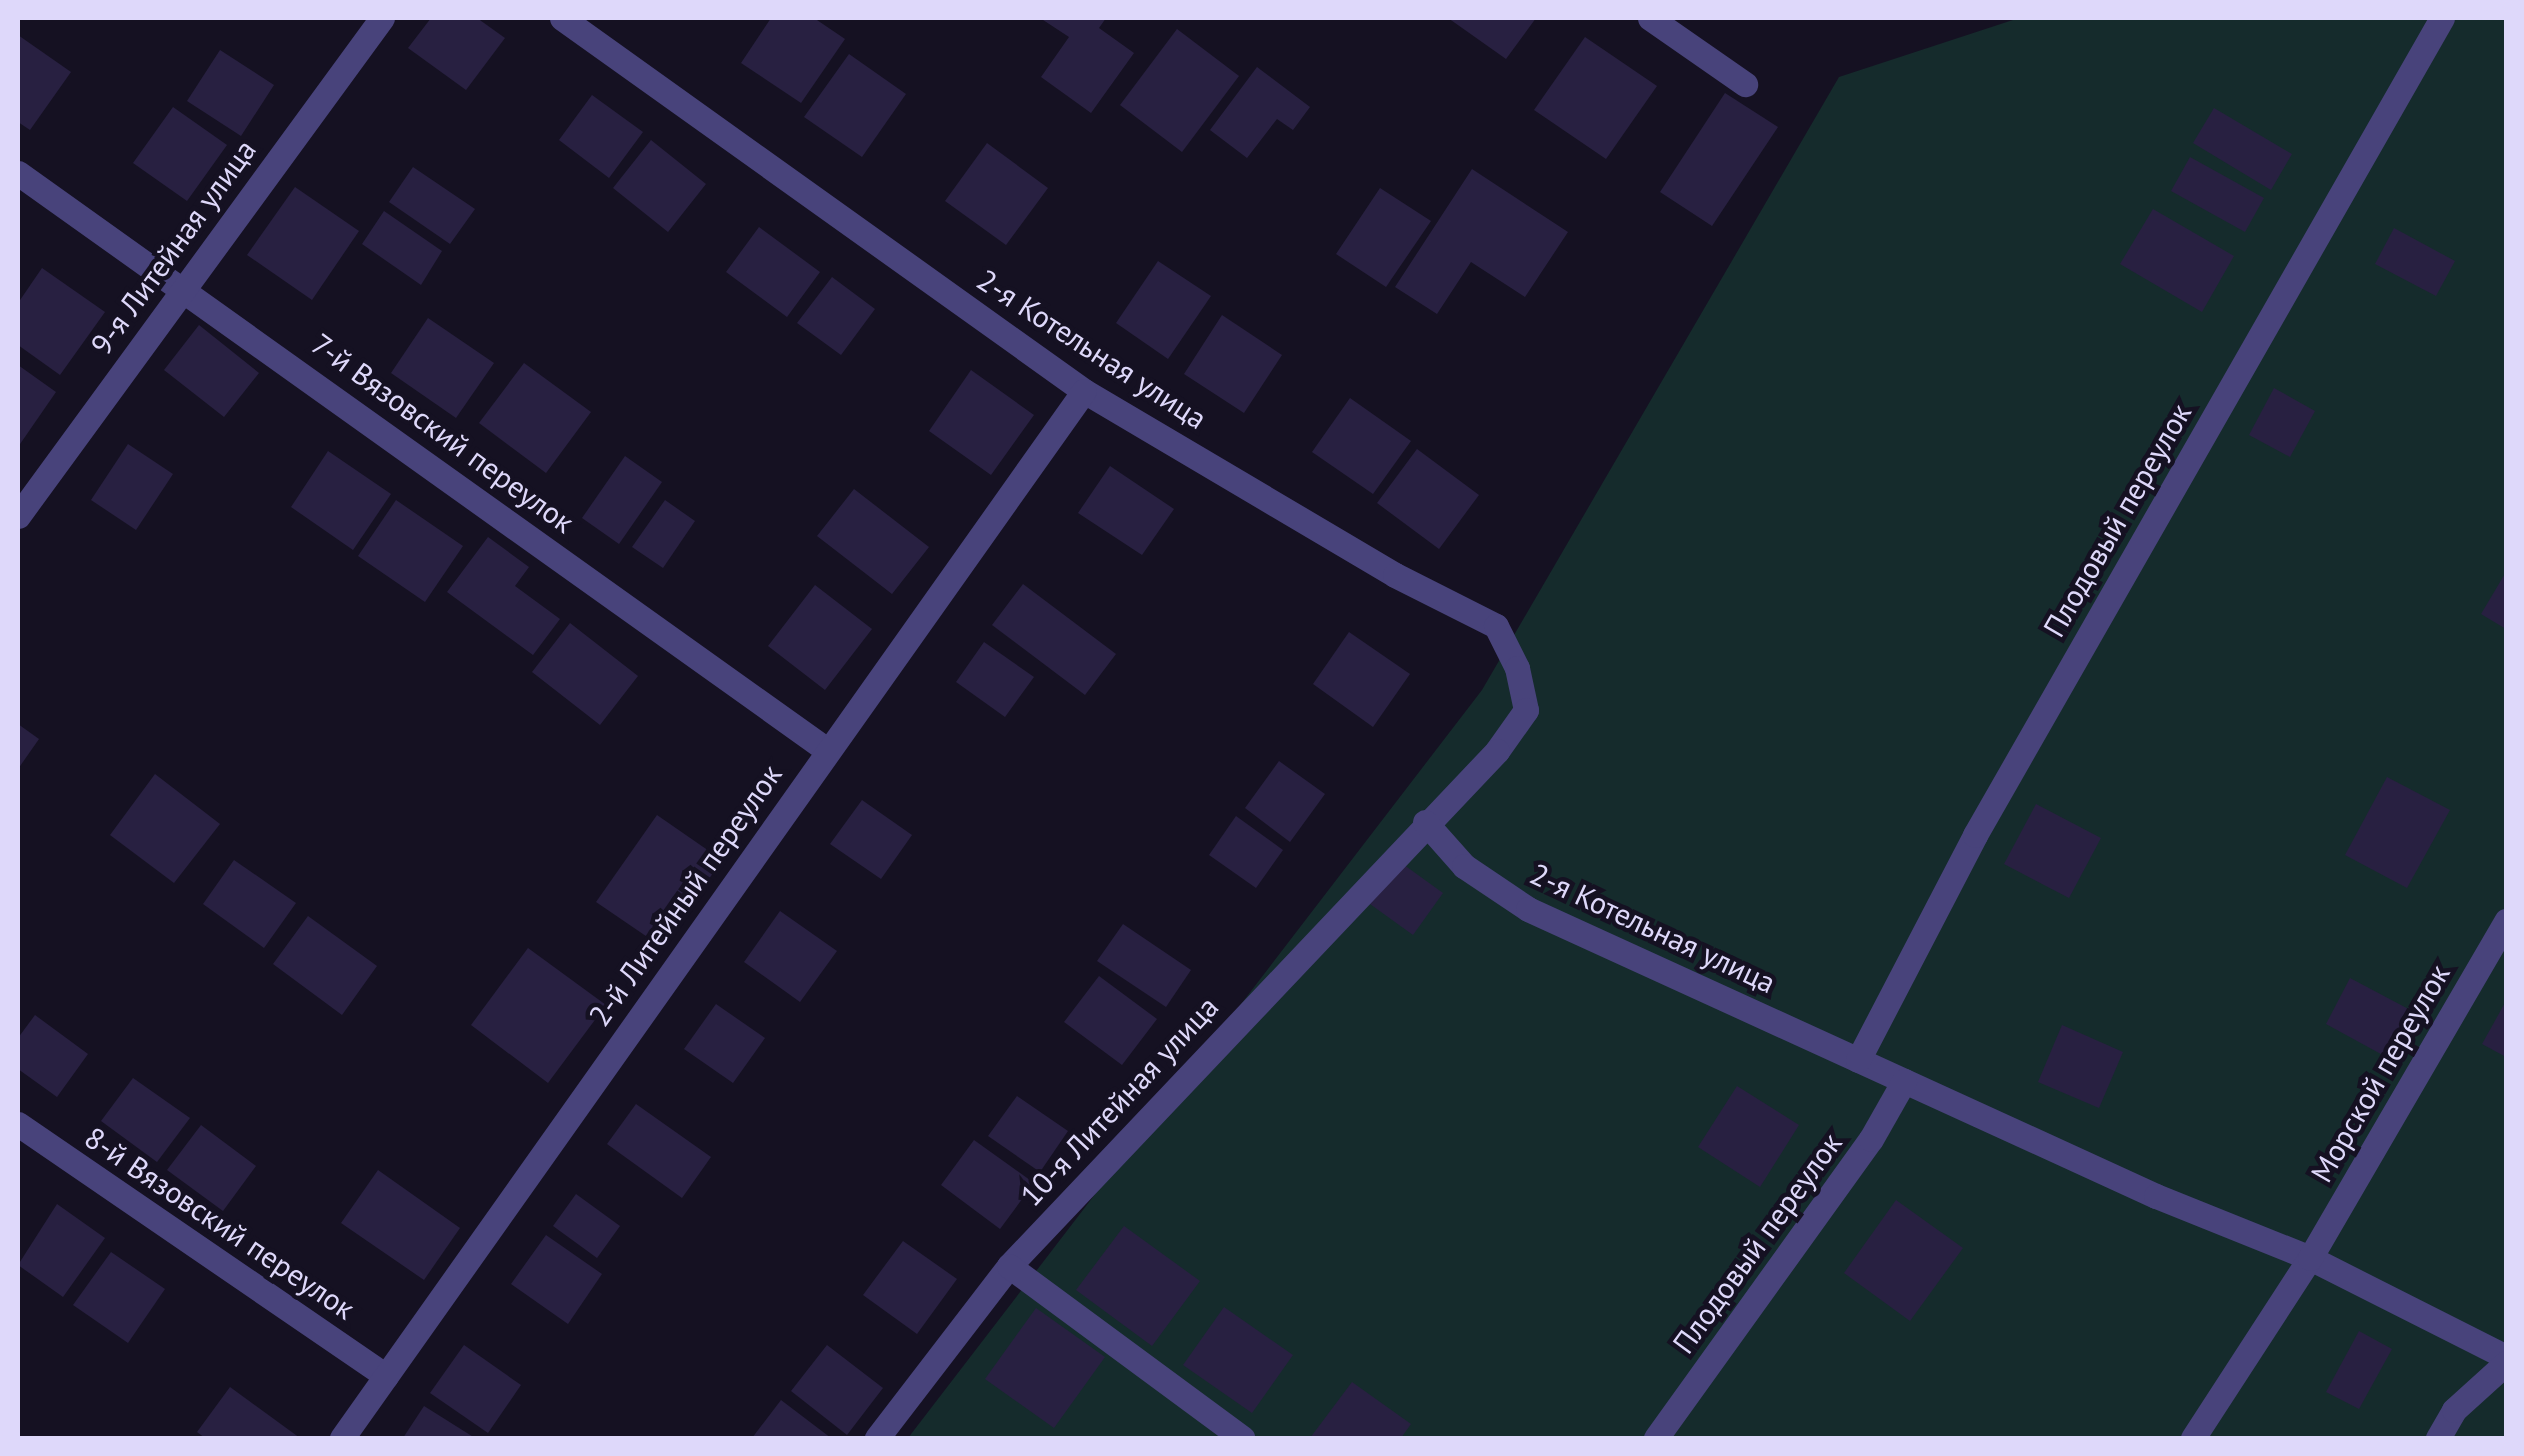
<!DOCTYPE html>
<meta charset="utf-8">
<style>
body{margin:0}
#map{position:relative;width:2524px;height:1456px;overflow:hidden;background:#151122;font-family:"PT Sans",sans-serif}
div>[style]{position:absolute}
[style*='--x']{left:calc(var(--x)*1px);top:calc(var(--y)*1px);width:calc(var(--w)*1px);rotate:calc(var(--a)*1deg)}
.green>*{inset:0;background:#152b2c}
.building>*{inset:0;background:#282041}
.minor>*{height:25px;margin:-12.5px;padding:0 12.5px;transform-origin:12.5px;border-radius:12.5px;background:#48437b}
span{translate:-50% -50%;white-space:nowrap;text-align:center;line-height:1.15;-webkit-text-stroke:9px #151122;paint-order:stroke}
.street-label{font-size:30px;color:#ded8fa}
.frame{position:absolute;inset:0;border:20px solid #ded8fa;pointer-events:none}
</style>
<div id="map">
<div class="green">
<i style="clip-path:polygon(2019px 18px,2506px 18px,2506px 1438px,908px 1438px,1482px 690px,1839px 77px)"></i>
</div>
<div class="building">
<i style="clip-path:polygon(431px 18px,477px 18px,505px 38px,466px 90px,408px 48px)"></i>
<i style="clip-path:polygon(771px 18px,814px 18px,845px 39px,801px 103px,741px 63px)"></i>
<i style="clip-path:polygon(1040px 18px,1106px 18px,1099px 28px,1134px 53px,1091px 113px,1041px 77px,1069px 37px)"></i>
<i style="clip-path:polygon(1448px 18px,1536px 18px,1506px 59px)"></i>
<i style="clip-path:polygon(1177px 29px,1239px 76px,1182px 152px,1120px 105px)"></i>
<i style="clip-path:polygon(18px 35px,71px 72px,30px 130px,18px 122px)"></i>
<i style="clip-path:polygon(1585px 37px,1657px 86px,1606px 159px,1534px 110px)"></i>
<i style="clip-path:polygon(220px 50px,274px 85px,241px 136px,187px 101px)"></i>
<i style="clip-path:polygon(849px 54px,906px 94px,862px 157px,804px 117px)"></i>
<i style="clip-path:polygon(1257px 67px,1310px 107px,1293px 130px,1277px 119px,1247px 158px,1210px 130px)"></i>
<i style="clip-path:polygon(1725px 93px,1778px 127px,1712px 226px,1660px 192px)"></i>
<i style="clip-path:polygon(592px 95px,643px 132px,609px 178px,559px 140px)"></i>
<i style="clip-path:polygon(173px 107px,227px 145px,187px 201px,133px 163px)"></i>
<i style="clip-path:polygon(2214px 108px,2292px 154px,2271px 190px,2193px 143px)"></i>
<i style="clip-path:polygon(651px 140px,706px 184px,668px 232px,613px 188px)"></i>
<i style="clip-path:polygon(987px 143px,1048px 188px,1006px 245px,945px 201px)"></i>
<i style="clip-path:polygon(2190px 157px,2264px 198px,2245px 232px,2171px 191px)"></i>
<i style="clip-path:polygon(413px 167px,475px 209px,450px 244px,389px 202px)"></i>
<i style="clip-path:polygon(1472px 169px,1568px 232px,1525px 297px,1471px 262px,1437px 314px,1395px 287px)"></i>
<i style="clip-path:polygon(295px 187px,359px 231px,312px 300px,247px 255px)"></i>
<i style="clip-path:polygon(1380px 188px,1431px 221px,1386px 287px,1336px 254px)"></i>
<i style="clip-path:polygon(2153px 209px,2234px 256px,2202px 312px,2120px 264px)"></i>
<i style="clip-path:polygon(384px 211px,442px 251px,421px 285px,362px 244px)"></i>
<i style="clip-path:polygon(759px 227px,820px 272px,787px 317px,726px 272px)"></i>
<i style="clip-path:polygon(2394px 228px,2455px 261px,2436px 296px,2375px 264px)"></i>
<i style="clip-path:polygon(1158px 261px,1211px 296px,1168px 359px,1116px 323px)"></i>
<i style="clip-path:polygon(42px 268px,105px 312px,60px 375px,18px 345px,18px 303px)"></i>
<i style="clip-path:polygon(832px 277px,875px 309px,841px 355px,797px 323px)"></i>
<i style="clip-path:polygon(1222px 315px,1282px 355px,1244px 413px,1184px 374px)"></i>
<i style="clip-path:polygon(428px 318px,494px 363px,456px 418px,391px 373px)"></i>
<i style="clip-path:polygon(199px 325px,259px 373px,224px 417px,164px 370px)"></i>
<i style="clip-path:polygon(524px 363px,591px 412px,546px 473px,479px 423px)"></i>
<i style="clip-path:polygon(18px 365px,56px 392px,18px 447px)"></i>
<i style="clip-path:polygon(971px 370px,1034px 415px,991px 475px,929px 431px)"></i>
<i style="clip-path:polygon(2274px 388px,2315px 411px,2290px 457px,2249px 435px)"></i>
<i style="clip-path:polygon(1350px 398px,1411px 441px,1373px 494px,1312px 452px)"></i>
<i style="clip-path:polygon(128px 444px,173px 474px,136px 530px,91px 500px)"></i>
<i style="clip-path:polygon(1417px 449px,1479px 495px,1439px 549px,1377px 503px)"></i>
<i style="clip-path:polygon(328px 451px,391px 494px,353px 550px,291px 507px)"></i>
<i style="clip-path:polygon(625px 456px,662px 482px,619px 544px,582px 518px)"></i>
<i style="clip-path:polygon(1110px 466px,1174px 509px,1142px 555px,1078px 513px)"></i>
<i style="clip-path:polygon(854px 489px,929px 547px,892px 594px,817px 536px)"></i>
<i style="clip-path:polygon(396px 500px,463px 546px,425px 602px,358px 556px)"></i>
<i style="clip-path:polygon(665px 500px,695px 521px,663px 568px,632px 547px)"></i>
<i style="clip-path:polygon(488px 537px,529px 567px,515px 586px,560px 619px,533px 655px,447px 592px)"></i>
<i style="clip-path:polygon(2506px 572px,2506px 629px,2481px 614px)"></i>
<i style="clip-path:polygon(1023px 584px,1116px 654px,1085px 695px,992px 625px)"></i>
<i style="clip-path:polygon(815px 585px,872px 629px,825px 690px,768px 646px)"></i>
<i style="clip-path:polygon(570px 623px,638px 676px,600px 725px,532px 672px)"></i>
<i style="clip-path:polygon(1349px 632px,1410px 674px,1373px 727px,1313px 684px)"></i>
<i style="clip-path:polygon(984px 642px,1034px 677px,1005px 717px,956px 682px)"></i>
<i style="clip-path:polygon(18px 724px,39px 739px,18px 769px)"></i>
<i style="clip-path:polygon(1279px 761px,1325px 794px,1290px 842px,1245px 808px)"></i>
<i style="clip-path:polygon(155px 774px,220px 824px,174px 883px,110px 835px)"></i>
<i style="clip-path:polygon(2387px 777px,2450px 810px,2407px 888px,2345px 855px)"></i>
<i style="clip-path:polygon(862px 800px,912px 835px,881px 879px,830px 844px)"></i>
<i style="clip-path:polygon(2036px 804px,2101px 838px,2069px 898px,2004px 864px)"></i>
<i style="clip-path:polygon(657px 815px,722px 860px,662px 947px,596px 902px)"></i>
<i style="clip-path:polygon(1236px 816px,1283px 850px,1256px 888px,1209px 855px)"></i>
<i style="clip-path:polygon(234px 860px,296px 903px,264px 948px,203px 904px)"></i>
<i style="clip-path:polygon(1400px 862px,1443px 893px,1413px 935px,1370px 904px)"></i>
<i style="clip-path:polygon(780px 911px,837px 951px,800px 1002px,744px 962px)"></i>
<i style="clip-path:polygon(308px 916px,377px 966px,342px 1015px,273px 964px)"></i>
<i style="clip-path:polygon(1123px 924px,1191px 970px,1166px 1007px,1097px 961px)"></i>
<i style="clip-path:polygon(528px 948px,606px 1005px,548px 1083px,471px 1025px)"></i>
<i style="clip-path:polygon(1099px 976px,1157px 1019px,1122px 1065px,1064px 1022px)"></i>
<i style="clip-path:polygon(2350px 978px,2416px 1013px,2390px 1059px,2326px 1024px)"></i>
<i style="clip-path:polygon(2506px 1001px,2506px 1057px,2482px 1044px)"></i>
<i style="clip-path:polygon(716px 1004px,765px 1038px,733px 1083px,684px 1049px)"></i>
<i style="clip-path:polygon(35px 1015px,88px 1054px,57px 1097px,18px 1069px,18px 1038px)"></i>
<i style="clip-path:polygon(2062px 1025px,2123px 1052px,2099px 1108px,2038px 1082px)"></i>
<i style="clip-path:polygon(133px 1078px,190px 1118px,157px 1162px,101px 1121px)"></i>
<i style="clip-path:polygon(1737px 1086px,1799px 1125px,1760px 1187px,1698px 1147px)"></i>
<i style="clip-path:polygon(1017px 1096px,1068px 1131px,1040px 1172px,988px 1136px)"></i>
<i style="clip-path:polygon(636px 1104px,711px 1157px,682px 1198px,607px 1144px)"></i>
<i style="clip-path:polygon(201px 1125px,256px 1166px,223px 1211px,167px 1170px)"></i>
<i style="clip-path:polygon(974px 1140px,1034px 1183px,1000px 1229px,941px 1185px)"></i>
<i style="clip-path:polygon(378px 1170px,460px 1228px,424px 1280px,341px 1223px)"></i>
<i style="clip-path:polygon(576px 1194px,620px 1226px,597px 1258px,553px 1226px)"></i>
<i style="clip-path:polygon(1896px 1200px,1963px 1248px,1910px 1321px,1844px 1273px)"></i>
<i style="clip-path:polygon(57px 1204px,105px 1238px,63px 1297px,18px 1265px)"></i>
<i style="clip-path:polygon(1124px 1226px,1200px 1281px,1152px 1346px,1076px 1290px)"></i>
<i style="clip-path:polygon(546px 1235px,602px 1274px,568px 1324px,511px 1284px)"></i>
<i style="clip-path:polygon(903px 1241px,957px 1279px,917px 1334px,863px 1295px)"></i>
<i style="clip-path:polygon(111px 1252px,165px 1289px,128px 1343px,73px 1305px)"></i>
<i style="clip-path:polygon(1224px 1307px,1293px 1355px,1252px 1413px,1183px 1365px)"></i>
<i style="clip-path:polygon(1036px 1308px,1105px 1357px,1054px 1428px,985px 1379px)"></i>
<i style="clip-path:polygon(2359px 1331px,2392px 1349px,2359px 1409px,2326px 1392px)"></i>
<i style="clip-path:polygon(464px 1345px,521px 1385px,488px 1433px,430px 1393px)"></i>
<i style="clip-path:polygon(827px 1345px,883px 1388px,847px 1435px,791px 1391px)"></i>
<i style="clip-path:polygon(1352px 1382px,1411px 1424px,1401px 1438px,1310px 1438px)"></i>
<i style="clip-path:polygon(230px 1387px,300px 1438px,205px 1438px,197px 1432px)"></i>
<i style="clip-path:polygon(781px 1400px,831px 1438px,752px 1438px)"></i>
<i style="clip-path:polygon(424px 1406px,475px 1438px,403px 1438px)"></i>
</div>
<div class="minor">
<i style="--x:562;--y:18;--w:642;--a:35.55"></i>
<i style="--x:1084;--y:391;--w:361;--a:30.6"></i>
<i style="--x:1395;--y:575;--w:113;--a:26.8"></i>
<i style="--x:1496;--y:626;--w:47;--a:63.4"></i>
<i style="--x:1517;--y:668;--w:43;--a:77.9"></i>
<i style="--x:1526;--y:710;--w:50;--a:125.3"></i>
<i style="--x:1497;--y:751;--w:709;--a:133.46"></i>
<i style="--x:1009;--y:1266;--w:217;--a:127.5"></i>
<i style="--x:1650;--y:18;--w:116;--a:34.8"></i>
<i style="--x:18;--y:173;--w:994;--a:35.5"></i>
<i style="--x:18;--y:516;--w:617;--a:-53.84"></i>
<i style="--x:1425;--y:822;--w:59;--a:48.4"></i>
<i style="--x:1464;--y:866;--w:77;--a:33.9"></i>
<i style="--x:1528;--y:909;--w:690;--a:24.56"></i>
<i style="--x:2156;--y:1196;--w:166;--a:21.9"></i>
<i style="--x:2310;--y:1258;--w:220;--a:26.8"></i>
<i style="--x:1858;--y:1060;--w:254;--a:-62.5"></i>
<i style="--x:1975;--y:835;--w:941;--a:-60.25"></i>
<i style="--x:18;--y:1124;--w:446;--a:34.4"></i>
<i style="--x:1009;--y:1266;--w:290;--a:36.4"></i>
<i style="--x:342;--y:1438;--w:1283;--a:-54.68"></i>
<i style="--x:1656;--y:1438;--w:368;--a:-54.3"></i>
<i style="--x:1871;--y:1139;--w:67;--a:-60.4"></i>
<i style="--x:2193;--y:1438;--w:215;--a:-57"></i>
<i style="--x:2310;--y:1258;--w:390;--a:-59.8"></i>
<i style="--x:2438;--y:1438;--w:32;--a:-60"></i>
<i style="--x:2454;--y:1410;--w:70;--a:-42.1"></i>
</div>
<div class="street-label">
<span style="left:173px;top:247px;rotate:-54deg">9-я Литейная улица</span>
<span style="left:1092px;top:349px;rotate:33deg">2-я Котельная улица</span>
<span style="left:443px;top:433px;rotate:36deg">7-й Вязовский переулок</span>
<span style="left:2117px;top:520px;rotate:-60deg">Плодовый переулок</span>
<span style="left:685px;top:895px;rotate:-55deg">2-й Литейный переулок</span>
<span style="left:1653px;top:928px;rotate:25deg">2-я Котельная улица</span>
<span style="left:2380px;top:1073px;rotate:-60deg">Морской переулок</span>
<span style="left:1119px;top:1101px;rotate:-47deg">10-я Литейная улица</span>
<span style="left:220px;top:1223px;rotate:34deg">8-й Вязовский переулок</span>
<span style="left:1757px;top:1243px;rotate:-54deg">Плодовый переулок</span>
</div>
<div class="frame"></div>
</div>
